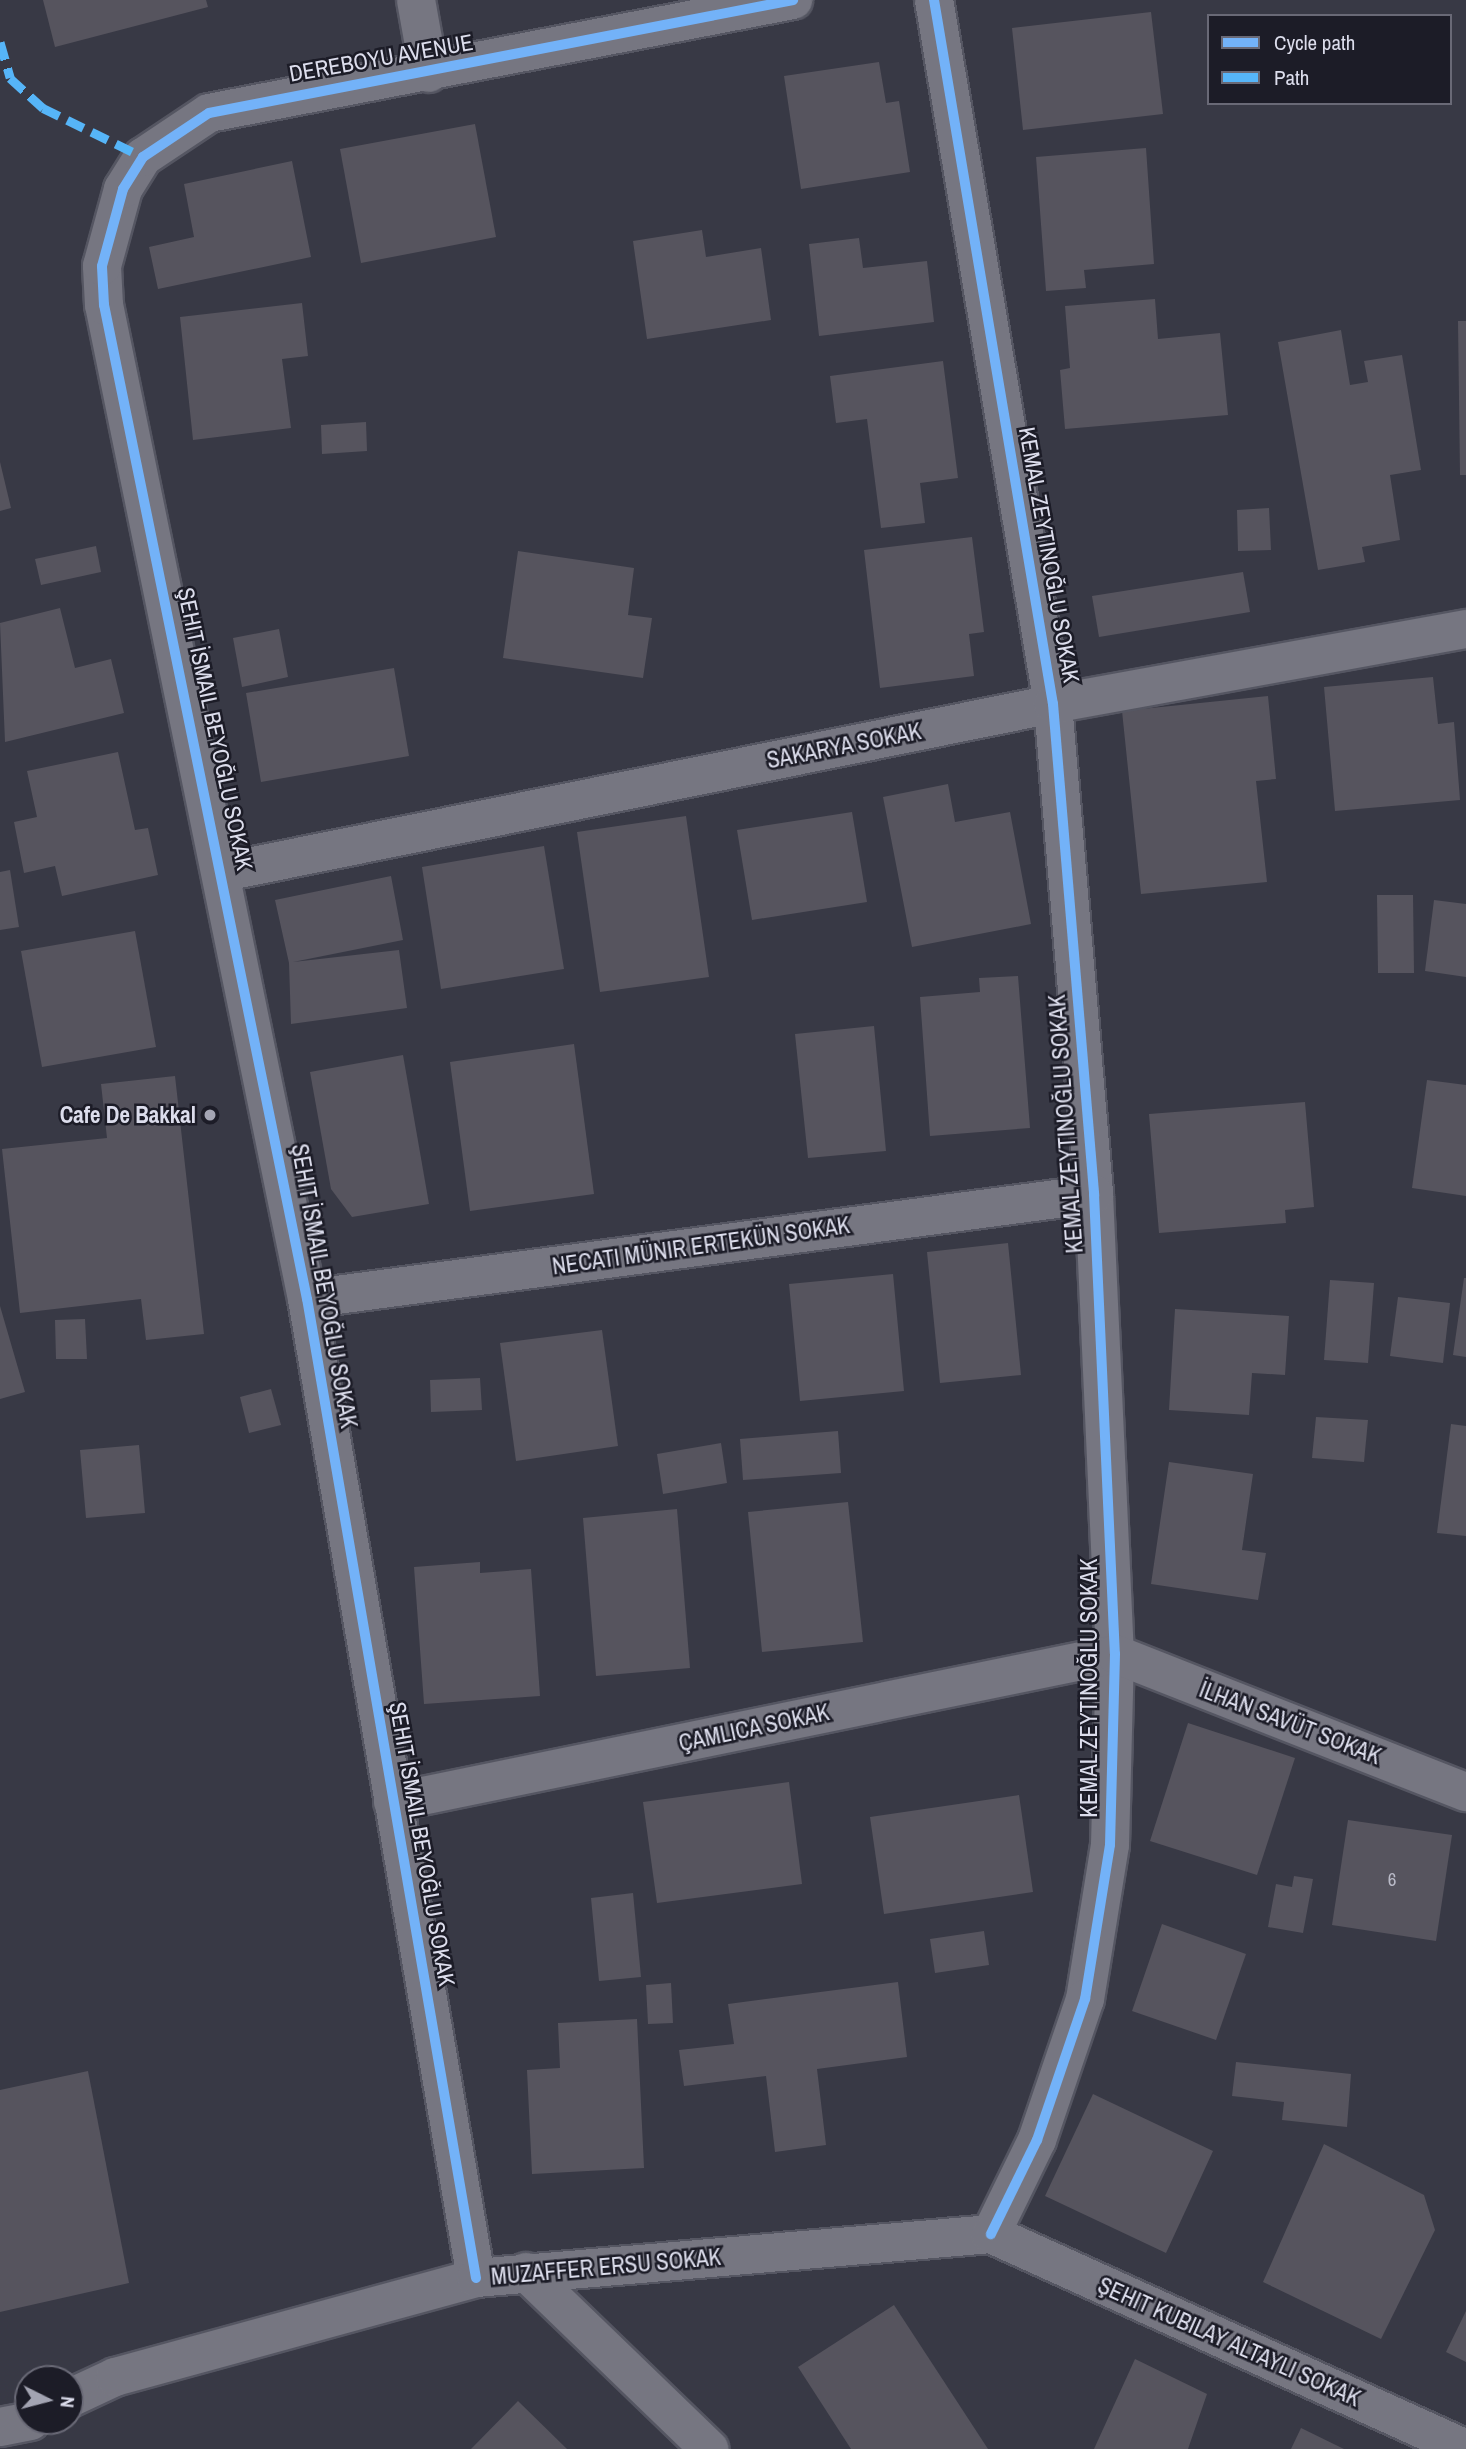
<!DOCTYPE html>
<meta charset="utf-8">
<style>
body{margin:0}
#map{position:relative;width:1466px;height:2449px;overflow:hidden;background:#383945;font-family:"Archivo Narrow",sans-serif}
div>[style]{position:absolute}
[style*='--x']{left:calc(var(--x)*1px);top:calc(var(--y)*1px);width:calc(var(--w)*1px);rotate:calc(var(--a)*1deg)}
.building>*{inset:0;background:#56545e}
.roads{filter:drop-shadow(2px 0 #555662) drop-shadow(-2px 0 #555662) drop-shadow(0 2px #555662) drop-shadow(0 -2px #555662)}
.minor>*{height:38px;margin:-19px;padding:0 19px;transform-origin:19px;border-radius:19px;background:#767681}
.quiet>*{height:9px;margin-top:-4.5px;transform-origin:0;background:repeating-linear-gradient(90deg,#56b5f8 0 18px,transparent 0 27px)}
.cycleway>*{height:10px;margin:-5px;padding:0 5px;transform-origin:5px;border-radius:5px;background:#73b2f8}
.dots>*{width:19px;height:19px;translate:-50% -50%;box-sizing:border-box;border:4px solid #1c1c27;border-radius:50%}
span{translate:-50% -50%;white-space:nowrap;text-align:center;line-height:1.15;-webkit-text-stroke:5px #1c1c27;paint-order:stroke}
.number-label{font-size:19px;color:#babbc8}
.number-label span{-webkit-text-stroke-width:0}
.street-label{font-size:23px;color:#dcddec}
.poi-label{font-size:23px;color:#dcddec;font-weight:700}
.right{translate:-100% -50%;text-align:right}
.legend{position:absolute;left:1207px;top:14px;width:245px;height:91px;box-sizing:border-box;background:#1c1c27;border:2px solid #696976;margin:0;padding:9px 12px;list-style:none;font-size:21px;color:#dcddec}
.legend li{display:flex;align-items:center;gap:14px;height:35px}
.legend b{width:35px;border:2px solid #696976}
.north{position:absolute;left:14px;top:2365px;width:70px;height:70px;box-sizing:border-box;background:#1c1c27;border:2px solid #696976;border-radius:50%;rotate:96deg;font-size:19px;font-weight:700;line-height:28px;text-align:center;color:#dcddec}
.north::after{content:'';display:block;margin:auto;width:24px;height:32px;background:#a3a4b2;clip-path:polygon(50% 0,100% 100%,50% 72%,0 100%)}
</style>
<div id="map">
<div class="building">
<i style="clip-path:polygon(43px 0,206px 0,208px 7px,55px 47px)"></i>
<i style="clip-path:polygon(1151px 12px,1163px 114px,1023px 130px,1012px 28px)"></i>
<i style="clip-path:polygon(879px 62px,886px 103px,899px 101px,910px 172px,801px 189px,784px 76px)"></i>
<i style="clip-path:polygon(475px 124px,496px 237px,361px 263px,340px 149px)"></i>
<i style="clip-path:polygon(1146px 148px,1154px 264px,1084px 270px,1086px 288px,1046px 291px,1036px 157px)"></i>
<i style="clip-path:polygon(292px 161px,311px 257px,158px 289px,149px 247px,194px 237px,184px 184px)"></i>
<i style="clip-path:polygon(702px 230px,706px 257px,761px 248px,771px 320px,647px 339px,633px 241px)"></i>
<i style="clip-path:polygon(859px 238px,863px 268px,927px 261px,934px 322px,819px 336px,809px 244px)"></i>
<i style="clip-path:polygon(1155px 299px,1158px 339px,1220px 333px,1228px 415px,1065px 429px,1060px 370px,1070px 368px,1065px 306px)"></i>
<i style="clip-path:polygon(302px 303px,308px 356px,282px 359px,291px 428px,193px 440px,180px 317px)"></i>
<i style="clip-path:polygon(1458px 321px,1466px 321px,1466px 475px,1460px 475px)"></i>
<i style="clip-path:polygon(1341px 330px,1350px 385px,1368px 382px,1364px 361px,1402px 355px,1421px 470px,1390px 475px,1400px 540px,1362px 547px,1365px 562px,1318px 570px,1278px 342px)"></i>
<i style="clip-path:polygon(943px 361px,958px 478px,920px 483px,925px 523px,881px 528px,867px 419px,836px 423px,830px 376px)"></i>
<i style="clip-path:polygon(366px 422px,367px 451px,322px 454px,321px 425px)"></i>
<i style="clip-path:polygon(0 462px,11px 508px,0 511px)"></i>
<i style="clip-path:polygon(1269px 508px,1271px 550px,1238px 551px,1237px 510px)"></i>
<i style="clip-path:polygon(972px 537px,984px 632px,969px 634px,974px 676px,880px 688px,864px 550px)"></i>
<i style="clip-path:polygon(96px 546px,101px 572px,41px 585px,35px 559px)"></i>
<i style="clip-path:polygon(518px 551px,634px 568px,628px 615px,652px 618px,643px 678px,503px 658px)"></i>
<i style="clip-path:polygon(1243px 572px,1250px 612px,1099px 637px,1092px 596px)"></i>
<i style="clip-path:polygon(60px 608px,75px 668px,111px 659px,124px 713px,5px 742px,0 623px)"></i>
<i style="clip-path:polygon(279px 629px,288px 677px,242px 687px,233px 638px)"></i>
<i style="clip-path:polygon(394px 668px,409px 756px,261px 782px,246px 693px)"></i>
<i style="clip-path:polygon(1433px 677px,1438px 724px,1454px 722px,1460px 800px,1335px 811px,1324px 687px)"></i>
<i style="clip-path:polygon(1268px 696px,1276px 779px,1256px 781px,1267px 882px,1141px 894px,1122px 711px)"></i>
<i style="clip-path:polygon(118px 752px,135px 830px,148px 828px,158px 875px,62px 896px,55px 866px,24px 873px,14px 822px,37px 817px,27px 771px)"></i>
<i style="clip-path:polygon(948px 784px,955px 822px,1010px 812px,1031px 924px,912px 947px,883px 797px)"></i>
<i style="clip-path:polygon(852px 812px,867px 902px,752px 920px,737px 830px)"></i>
<i style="clip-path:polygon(686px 816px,709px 977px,600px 992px,577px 832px)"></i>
<i style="clip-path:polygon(544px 846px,564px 969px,441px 989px,422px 867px)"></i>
<i style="clip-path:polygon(10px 870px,19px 927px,0 930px,0 872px)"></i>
<i style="clip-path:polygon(391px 876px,403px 940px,293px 962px,399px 950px,407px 1008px,291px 1024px,289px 963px,275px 900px)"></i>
<i style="clip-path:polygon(1377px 895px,1413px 895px,1414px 973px,1378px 973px)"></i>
<i style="clip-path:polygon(1434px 900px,1466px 904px,1466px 977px,1425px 971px)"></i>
<i style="clip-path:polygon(135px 931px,156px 1047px,42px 1067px,21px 951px)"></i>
<i style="clip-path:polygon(1018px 976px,1030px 1128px,930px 1136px,920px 997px,980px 992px,979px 978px)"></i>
<i style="clip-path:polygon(874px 1026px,886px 1151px,808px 1158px,795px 1034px)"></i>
<i style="clip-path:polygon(574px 1044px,594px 1194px,470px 1211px,450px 1062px)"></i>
<i style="clip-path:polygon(403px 1055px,429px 1204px,352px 1217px,331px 1189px,310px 1072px)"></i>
<i style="clip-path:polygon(175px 1076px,204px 1334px,146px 1340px,141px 1299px,20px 1313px,2px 1149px,107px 1138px,101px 1084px)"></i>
<i style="clip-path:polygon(1427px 1080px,1466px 1085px,1466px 1196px,1412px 1188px)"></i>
<i style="clip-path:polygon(1305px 1102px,1314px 1207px,1285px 1210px,1286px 1223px,1159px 1233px,1149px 1114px)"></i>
<i style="clip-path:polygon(1008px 1243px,1021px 1375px,940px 1383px,927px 1252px)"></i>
<i style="clip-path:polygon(893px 1274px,904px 1391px,800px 1401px,789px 1284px)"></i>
<i style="clip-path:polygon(1464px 1278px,1466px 1278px,1466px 1357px,1453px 1355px)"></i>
<i style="clip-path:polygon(1330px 1280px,1374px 1283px,1368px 1363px,1324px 1360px)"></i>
<i style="clip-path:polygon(1398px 1297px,1450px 1303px,1443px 1363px,1390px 1356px)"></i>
<i style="clip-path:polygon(0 1306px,25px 1392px,0 1399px)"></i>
<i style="clip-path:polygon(1175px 1309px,1289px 1316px,1285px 1375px,1252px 1373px,1249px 1415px,1169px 1410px)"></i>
<i style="clip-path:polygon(85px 1319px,87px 1359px,56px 1359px,55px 1320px)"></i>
<i style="clip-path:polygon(602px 1330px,618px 1446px,516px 1461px,500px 1343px)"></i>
<i style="clip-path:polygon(480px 1378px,482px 1410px,431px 1412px,430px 1380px)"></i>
<i style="clip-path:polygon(271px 1389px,281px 1425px,249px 1433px,240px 1397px)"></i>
<i style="clip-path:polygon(1316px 1417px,1368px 1420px,1364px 1462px,1312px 1458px)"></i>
<i style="clip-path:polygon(1451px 1424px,1466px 1426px,1466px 1536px,1437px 1533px)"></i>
<i style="clip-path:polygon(838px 1431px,841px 1473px,743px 1480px,740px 1439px)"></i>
<i style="clip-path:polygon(721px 1443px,727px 1483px,663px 1494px,657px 1454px)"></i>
<i style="clip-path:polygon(139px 1445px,145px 1513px,86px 1518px,80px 1450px)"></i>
<i style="clip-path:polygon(1169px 1462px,1253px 1474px,1242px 1550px,1266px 1553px,1258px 1600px,1151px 1584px)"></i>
<i style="clip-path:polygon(848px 1502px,863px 1642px,762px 1652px,748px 1512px)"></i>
<i style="clip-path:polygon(677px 1509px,690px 1668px,596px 1676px,583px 1518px)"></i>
<i style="clip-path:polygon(480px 1562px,480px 1573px,531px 1569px,540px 1696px,424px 1704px,414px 1567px)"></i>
<i style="clip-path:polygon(1188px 1723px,1295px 1758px,1257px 1875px,1150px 1841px)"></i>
<i style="clip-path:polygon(789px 1782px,802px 1884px,657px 1903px,643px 1802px)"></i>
<i style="clip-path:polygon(1019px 1795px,1033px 1892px,884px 1914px,870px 1817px)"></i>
<i style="clip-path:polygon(1348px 1820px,1452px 1835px,1436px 1941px,1332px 1925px)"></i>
<i style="clip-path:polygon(1294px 1876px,1313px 1879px,1303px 1933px,1268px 1927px,1276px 1884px,1292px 1887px)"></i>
<i style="clip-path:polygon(633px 1893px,641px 1977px,599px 1981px,591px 1898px)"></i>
<i style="clip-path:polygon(1162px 1924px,1246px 1954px,1216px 2040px,1132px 2011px)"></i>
<i style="clip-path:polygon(984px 1931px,989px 1965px,935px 1973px,930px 1939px)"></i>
<i style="clip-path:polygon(898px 1982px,907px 2057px,817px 2069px,826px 2145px,775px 2152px,766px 2076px,684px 2086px,679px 2050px,734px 2044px,728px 2004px)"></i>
<i style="clip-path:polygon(671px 1983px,673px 2023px,648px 2024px,646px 1985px)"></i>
<i style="clip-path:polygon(637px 2019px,644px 2168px,532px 2174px,527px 2070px,560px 2068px,558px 2023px)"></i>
<i style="clip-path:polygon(1236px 2062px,1351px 2074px,1347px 2127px,1282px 2120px,1284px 2102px,1232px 2096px)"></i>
<i style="clip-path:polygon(88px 2071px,129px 2283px,0 2312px,0 2090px)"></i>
<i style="clip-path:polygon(1093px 2094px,1213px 2151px,1166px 2253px,1045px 2196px)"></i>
<i style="clip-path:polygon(1324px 2144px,1424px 2195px,1435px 2230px,1381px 2339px,1263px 2282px)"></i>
<i style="clip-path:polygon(894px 2305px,988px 2449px,851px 2449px,798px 2367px)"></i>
<i style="clip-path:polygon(1466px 2311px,1466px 2362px,1446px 2352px)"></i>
<i style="clip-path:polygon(1135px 2359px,1207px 2394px,1188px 2449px,1094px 2449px)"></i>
<i style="clip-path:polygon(518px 2401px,567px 2449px,471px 2449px)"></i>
<i style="clip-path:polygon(1301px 2428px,1344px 2449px,1291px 2449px)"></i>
</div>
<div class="roads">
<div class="minor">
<i style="--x:416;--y:0;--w:74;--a:79.9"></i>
<i style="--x:934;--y:0;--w:714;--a:80.41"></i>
<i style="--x:1053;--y:704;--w:492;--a:85.2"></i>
<i style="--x:1094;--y:1194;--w:460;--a:87.4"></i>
<i style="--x:1115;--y:1654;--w:191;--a:91.5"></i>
<i style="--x:1110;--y:1845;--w:156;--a:99.2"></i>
<i style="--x:1085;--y:1999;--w:149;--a:108.8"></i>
<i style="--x:1037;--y:2140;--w:105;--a:116.1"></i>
<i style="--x:224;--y:872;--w:846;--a:-11.46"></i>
<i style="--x:1053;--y:704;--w:420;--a:-10.3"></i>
<i style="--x:307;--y:1299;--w:794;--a:-7.6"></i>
<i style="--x:393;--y:1802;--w:737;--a:-11.58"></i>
<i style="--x:1115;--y:1654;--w:377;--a:21.5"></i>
<i style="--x:526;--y:2272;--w:255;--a:44"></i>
<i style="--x:476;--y:2278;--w:993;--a:-99.79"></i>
<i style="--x:307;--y:1299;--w:1015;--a:-101.54"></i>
<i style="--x:104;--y:305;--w:39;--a:-93"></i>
<i style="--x:102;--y:266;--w:80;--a:-74.7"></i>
<i style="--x:123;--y:189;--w:38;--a:-58"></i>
<i style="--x:143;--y:157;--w:79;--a:-33.7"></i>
<i style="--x:209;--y:113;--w:595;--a:-10.95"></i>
<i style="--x:70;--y:2398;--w:50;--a:-25"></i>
<i style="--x:115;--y:2377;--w:374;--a:-15.3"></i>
<i style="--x:476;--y:2278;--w:517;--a:-4.88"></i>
<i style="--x:991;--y:2234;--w:521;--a:24.35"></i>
<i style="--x:0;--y:2427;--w:31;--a:-11"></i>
</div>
</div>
<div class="quiet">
<i style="--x:0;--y:42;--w:37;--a:74"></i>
<i style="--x:10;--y:78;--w:45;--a:42.3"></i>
<i style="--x:43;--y:108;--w:111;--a:26.1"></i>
</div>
<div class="cycleway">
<i style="--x:934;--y:0;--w:714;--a:80.41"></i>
<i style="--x:1053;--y:704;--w:492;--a:85.2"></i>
<i style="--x:1094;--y:1194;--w:460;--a:87.4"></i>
<i style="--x:1115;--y:1654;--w:191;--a:91.5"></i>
<i style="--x:1110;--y:1845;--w:156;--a:99.2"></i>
<i style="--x:1085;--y:1999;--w:149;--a:108.8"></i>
<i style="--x:1037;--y:2140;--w:105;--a:116.1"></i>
<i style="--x:476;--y:2278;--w:993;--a:-99.79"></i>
<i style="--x:307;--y:1299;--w:1015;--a:-101.54"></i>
<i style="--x:104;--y:305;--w:39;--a:-93"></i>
<i style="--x:102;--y:266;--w:80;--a:-74.7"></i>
<i style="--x:123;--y:189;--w:38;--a:-58"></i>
<i style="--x:143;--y:157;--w:79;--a:-33.7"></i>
<i style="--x:209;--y:113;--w:595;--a:-10.95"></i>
</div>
<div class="dots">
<i style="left:210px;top:1115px;background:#a3a4b2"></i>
</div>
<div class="number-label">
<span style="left:1392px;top:1880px">6</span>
</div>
<div class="street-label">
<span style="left:381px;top:58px;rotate:-10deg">DEREBOYU AVENUE</span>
<span style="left:1049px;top:555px;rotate:80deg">KEMAL ZEYTINOĞLU SOKAK</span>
<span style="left:215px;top:729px;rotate:78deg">ŞEHIT İSMAIL BEYOĞLU SOKAK</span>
<span style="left:844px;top:746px;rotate:-11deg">SAKARYA SOKAK</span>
<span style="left:1066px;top:1124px;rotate:-94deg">KEMAL ZEYTINOĞLU SOKAK</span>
<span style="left:701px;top:1246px;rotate:-8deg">NECATI MÜNIR ERTEKÜN SOKAK</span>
<span style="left:324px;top:1286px;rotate:80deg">ŞEHIT İSMAIL BEYOĞLU SOKAK</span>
<span style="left:1089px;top:1688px;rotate:-90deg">KEMAL ZEYTINOĞLU SOKAK</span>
<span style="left:1290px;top:1723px;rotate:21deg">İLHAN SAVÜT SOKAK</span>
<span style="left:754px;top:1728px;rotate:-12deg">ÇAMLICA SOKAK</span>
<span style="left:422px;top:1844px;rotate:80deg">ŞEHIT İSMAIL BEYOĞLU SOKAK</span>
<span style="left:606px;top:2267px;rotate:-5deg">MUZAFFER ERSU SOKAK</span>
<span style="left:1229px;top:2342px;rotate:24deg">ŞEHIT KUBILAY ALTAYLI SOKAK</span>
</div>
<div class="poi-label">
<span class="right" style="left:196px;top:1115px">Cafe De Bakkal</span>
</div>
<ul class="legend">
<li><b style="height:9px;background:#73b2f8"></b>Cycle path</li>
<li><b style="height:9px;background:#56b5f8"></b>Path</li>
</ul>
<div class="north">N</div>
</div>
